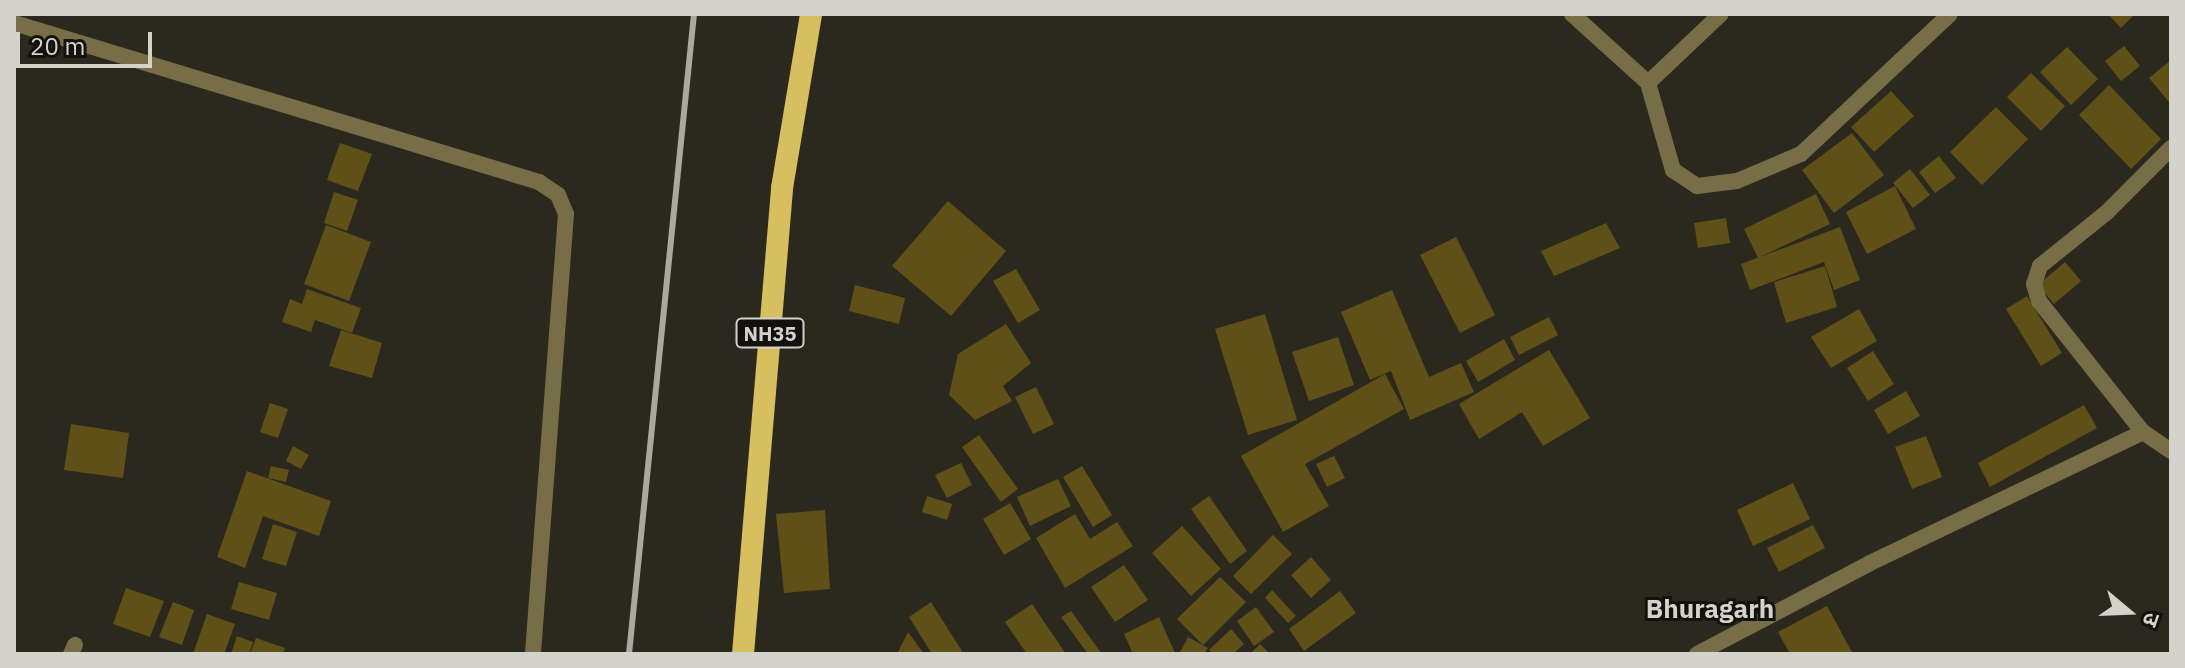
<!DOCTYPE html>
<meta charset="utf-8">
<style>
body{margin:0}
#map{position:relative;width:2185px;height:668px;overflow:hidden;background:#2b291e;font-family:"IBM Plex Sans","Noto Sans Devanagari",sans-serif}
div>[style]{position:absolute}
[style*='--x']{left:calc(var(--x)*1px);top:calc(var(--y)*1px);width:calc(var(--w)*1px);rotate:calc(var(--a)*1deg)}
.building>*{inset:0;background:#5e5017}
.minor>*{height:16px;margin:-8px;padding:0 8px;transform-origin:8px;border-radius:8px;background:#776d46}
.trunk>*{height:22px;margin:-11px;padding:0 11px;transform-origin:11px;border-radius:11px;background:#d7be5f}
.rail>*{height:6px;margin:-3px;padding:0 3px;transform-origin:3px;border-radius:3px;background:#aaa9a1}
span{translate:-50% -50%;white-space:nowrap;text-align:center;line-height:1.15;-webkit-text-stroke:6px #13110d;paint-order:stroke}
.shield-label span{padding:2px 6px;background:#13110d;border:2px solid;border-radius:6px;-webkit-text-stroke-width:0}
.shield-label{font-size:20px;color:#d3d2cb;font-weight:700}
.quarter-label{font-size:26px;color:#d3d2cb;font-weight:700}
.frame{position:absolute;inset:0;border:16px solid #d3d2cb;pointer-events:none}
.north{position:absolute;left:2089px;top:572px;width:80px;height:80px;-webkit-text-stroke:6px #13110d;paint-order:stroke;rotate:109deg;font-size:22px;font-weight:700;line-height:32px;text-align:center;color:#d3d2cb}
.north::after{content:'';display:block;margin:auto;width:28px;height:36px;background:#d3d2cb;clip-path:polygon(50% 0,100% 100%,50% 72%,0 100%)}
.scale{position:absolute;left:16px;top:32px;width:136px;height:36px;box-sizing:border-box;border:4px solid #d3d2cb;border-top:0;padding-left:10px;font-size:24px;line-height:28px;white-space:nowrap;color:#d3d2cb;-webkit-text-stroke:6px #13110d;paint-order:stroke}
</style>
<div id="map">
<div class="building">
<i style="clip-path:polygon(2108px 14px,2135px 14px,2121px 28px)"></i>
<i style="clip-path:polygon(2124px 46px,2140px 66px,2121px 81px,2105px 61px)"></i>
<i style="clip-path:polygon(2067px 47px,2098px 79px,2071px 105px,2040px 72px)"></i>
<i style="clip-path:polygon(2171px 60px,2171px 100px,2169px 102px,2149px 78px)"></i>
<i style="clip-path:polygon(2031px 73px,2065px 106px,2041px 131px,2007px 97px)"></i>
<i style="clip-path:polygon(2109px 85px,2161px 139px,2131px 169px,2079px 115px)"></i>
<i style="clip-path:polygon(1891px 91px,1914px 116px,1874px 152px,1851px 127px)"></i>
<i style="clip-path:polygon(1996px 107px,2028px 139px,1982px 185px,1950px 152px)"></i>
<i style="clip-path:polygon(1852px 133px,1884px 175px,1834px 213px,1802px 170px)"></i>
<i style="clip-path:polygon(340px 143px,372px 154px,358px 191px,327px 180px)"></i>
<i style="clip-path:polygon(1939px 156px,1956px 178px,1935px 193px,1919px 172px)"></i>
<i style="clip-path:polygon(1910px 169px,1930px 195px,1913px 208px,1893px 183px)"></i>
<i style="clip-path:polygon(1895px 186px,1916px 229px,1867px 254px,1846px 212px)"></i>
<i style="clip-path:polygon(334px 192px,358px 200px,347px 231px,324px 223px)"></i>
<i style="clip-path:polygon(1816px 194px,1830px 224px,1758px 258px,1744px 229px)"></i>
<i style="clip-path:polygon(948px 201px,1006px 251px,951px 316px,892px 266px)"></i>
<i style="clip-path:polygon(1726px 218px,1730px 243px,1698px 248px,1694px 223px)"></i>
<i style="clip-path:polygon(1606px 223px,1620px 248px,1554px 276px,1541px 251px)"></i>
<i style="clip-path:polygon(326px 225px,371px 242px,349px 301px,304px 284px)"></i>
<i style="clip-path:polygon(1840px 227px,1860px 280px,1834px 290px,1824px 262px,1750px 290px,1741px 264px)"></i>
<i style="clip-path:polygon(1456px 237px,1495px 315px,1460px 333px,1420px 255px)"></i>
<i style="clip-path:polygon(2065px 262px,2081px 281px,2054px 304px,2038px 285px)"></i>
<i style="clip-path:polygon(1825px 266px,1837px 307px,1786px 323px,1774px 282px)"></i>
<i style="clip-path:polygon(1016px 269px,1040px 310px,1018px 323px,993px 281px)"></i>
<i style="clip-path:polygon(855px 285px,905px 298px,899px 324px,849px 311px)"></i>
<i style="clip-path:polygon(307px 289px,361px 308px,352px 333px,315px 320px,311px 332px,282px 322px,290px 299px,302px 304px)"></i>
<i style="clip-path:polygon(1392px 290px,1429px 377px,1461px 363px,1474px 392px,1410px 420px,1391px 371px,1370px 380px,1341px 312px)"></i>
<i style="clip-path:polygon(2027px 296px,2062px 353px,2041px 366px,2006px 309px)"></i>
<i style="clip-path:polygon(1859px 309px,1877px 341px,1831px 368px,1811px 337px)"></i>
<i style="clip-path:polygon(1265px 314px,1297px 420px,1248px 435px,1215px 329px)"></i>
<i style="clip-path:polygon(1549px 317px,1558px 335px,1519px 355px,1510px 337px)"></i>
<i style="clip-path:polygon(1006px 324px,1031px 363px,1003px 386px,1012px 401px,975px 420px,949px 395px,958px 354px)"></i>
<i style="clip-path:polygon(341px 330px,382px 343px,372px 378px,329px 366px)"></i>
<i style="clip-path:polygon(1338px 337px,1354px 385px,1309px 401px,1292px 352px)"></i>
<i style="clip-path:polygon(1504px 339px,1515px 360px,1478px 382px,1466px 361px)"></i>
<i style="clip-path:polygon(1549px 350px,1590px 418px,1543px 446px,1522px 412px,1479px 439px,1459px 404px)"></i>
<i style="clip-path:polygon(1873px 351px,1894px 384px,1868px 401px,1847px 368px)"></i>
<i style="clip-path:polygon(1385px 374px,1404px 409px,1305px 464px,1329px 506px,1283px 532px,1241px 456px)"></i>
<i style="clip-path:polygon(1036px 387px,1054px 424px,1033px 434px,1015px 397px)"></i>
<i style="clip-path:polygon(1906px 391px,1920px 416px,1888px 434px,1874px 410px)"></i>
<i style="clip-path:polygon(270px 403px,288px 409px,278px 438px,260px 432px)"></i>
<i style="clip-path:polygon(2084px 405px,2097px 428px,1990px 487px,1978px 463px)"></i>
<i style="clip-path:polygon(71px 424px,129px 433px,123px 478px,64px 470px)"></i>
<i style="clip-path:polygon(979px 435px,1018px 489px,1001px 502px,962px 447px)"></i>
<i style="clip-path:polygon(1926px 436px,1942px 477px,1912px 489px,1895px 447px)"></i>
<i style="clip-path:polygon(293px 446px,309px 455px,301px 469px,286px 461px)"></i>
<i style="clip-path:polygon(1334px 456px,1345px 478px,1327px 487px,1316px 464px)"></i>
<i style="clip-path:polygon(961px 463px,972px 485px,947px 498px,935px 475px)"></i>
<i style="clip-path:polygon(271px 466px,289px 470px,286px 482px,268px 478px)"></i>
<i style="clip-path:polygon(1082px 466px,1112px 515px,1093px 527px,1063px 477px)"></i>
<i style="clip-path:polygon(247px 471px,331px 501px,319px 536px,263px 516px,245px 568px,217px 557px)"></i>
<i style="clip-path:polygon(1058px 479px,1071px 506px,1030px 526px,1017px 497px)"></i>
<i style="clip-path:polygon(1793px 483px,1810px 519px,1753px 546px,1737px 510px)"></i>
<i style="clip-path:polygon(927px 496px,952px 504px,947px 520px,922px 512px)"></i>
<i style="clip-path:polygon(1209px 496px,1247px 551px,1230px 564px,1191px 509px)"></i>
<i style="clip-path:polygon(1010px 503px,1031px 539px,1004px 555px,983px 519px)"></i>
<i style="clip-path:polygon(825px 510px,830px 589px,784px 593px,776px 514px)"></i>
<i style="clip-path:polygon(1075px 514px,1090px 539px,1117px 522px,1133px 546px,1065px 588px,1036px 538px)"></i>
<i style="clip-path:polygon(273px 524px,297px 532px,286px 566px,262px 559px)"></i>
<i style="clip-path:polygon(1813px 525px,1825px 548px,1779px 572px,1767px 548px)"></i>
<i style="clip-path:polygon(1182px 526px,1221px 569px,1191px 596px,1152px 553px)"></i>
<i style="clip-path:polygon(1273px 535px,1292px 554px,1251px 594px,1233px 576px)"></i>
<i style="clip-path:polygon(1311px 557px,1331px 580px,1311px 598px,1291px 575px)"></i>
<i style="clip-path:polygon(1124px 565px,1148px 600px,1115px 622px,1091px 587px)"></i>
<i style="clip-path:polygon(1220px 577px,1246px 602px,1203px 645px,1177px 619px)"></i>
<i style="clip-path:polygon(239px 582px,277px 593px,269px 620px,231px 609px)"></i>
<i style="clip-path:polygon(126px 588px,164px 601px,150px 637px,113px 624px)"></i>
<i style="clip-path:polygon(1272px 590px,1296px 616px,1288px 623px,1265px 598px)"></i>
<i style="clip-path:polygon(1340px 591px,1356px 613px,1304px 651px,1289px 629px)"></i>
<i style="clip-path:polygon(173px 602px,194px 610px,182px 645px,159px 637px)"></i>
<i style="clip-path:polygon(931px 602px,962px 651px,957px 654px,932px 654px,909px 617px)"></i>
<i style="clip-path:polygon(1032px 604px,1066px 654px,1027px 654px,1005px 622px)"></i>
<i style="clip-path:polygon(1827px 606px,1853px 654px,1790px 654px,1778px 632px)"></i>
<i style="clip-path:polygon(1256px 607px,1274px 632px,1254px 646px,1237px 621px)"></i>
<i style="clip-path:polygon(1071px 611px,1102px 654px,1088px 654px,1061px 617px)"></i>
<i style="clip-path:polygon(207px 614px,235px 624px,224px 654px,193px 654px)"></i>
<i style="clip-path:polygon(1159px 617px,1175px 653px,1133px 654px,1124px 634px)"></i>
<i style="clip-path:polygon(1231px 629px,1244px 644px,1233px 654px,1214px 654px,1209px 650px)"></i>
<i style="clip-path:polygon(908px 632px,924px 654px,897px 654px)"></i>
<i style="clip-path:polygon(237px 636px,253px 642px,249px 654px,231px 654px)"></i>
<i style="clip-path:polygon(1188px 637px,1208px 648px,1204px 654px,1179px 654px)"></i>
<i style="clip-path:polygon(256px 638px,285px 648px,283px 654px,250px 654px)"></i>
<i style="clip-path:polygon(1260px 644px,1270px 654px,1250px 654px)"></i>
</div>
<div class="minor">
<i style="--x:1572;--y:14;--w:103;--a:42.2"></i>
<i style="--x:1648;--y:83;--w:91;--a:74"></i>
<i style="--x:1673;--y:170;--w:29;--a:34"></i>
<i style="--x:1697;--y:186;--w:40;--a:-7.1"></i>
<i style="--x:1737;--y:181;--w:69;--a:-22.9"></i>
<i style="--x:1801;--y:154;--w:204;--a:-43.2"></i>
<i style="--x:14;--y:23;--w:549;--a:16.85"></i>
<i style="--x:539;--y:182;--w:23;--a:34"></i>
<i style="--x:558;--y:195;--w:21;--a:67"></i>
<i style="--x:566;--y:214;--w:441;--a:94.3"></i>
<i style="--x:1648;--y:83;--w:100;--a:-43.4"></i>
<i style="--x:2171;--y:148;--w:92;--a:135"></i>
<i style="--x:2106;--y:213;--w:85;--a:141.2"></i>
<i style="--x:2040;--y:266;--w:19;--a:108"></i>
<i style="--x:2034;--y:284;--w:18;--a:74"></i>
<i style="--x:2039;--y:301;--w:167;--a:51.6"></i>
<i style="--x:2143;--y:432;--w:34;--a:34"></i>
<i style="--x:71;--y:654;--w:10;--a:-66"></i>
<i style="--x:1697;--y:654;--w:195;--a:-27.7"></i>
<i style="--x:1870;--y:563;--w:303;--a:-25.6"></i>
</div>
<div class="trunk">
<i style="--x:743;--y:654;--w:468;--a:-85.2"></i>
<i style="--x:782;--y:188;--w:176;--a:-80.5"></i>
</div>
<div class="rail">
<i style="--x:629;--y:654;--w:643;--a:-84.2"></i>
</div>
<div class="shield-label">
<span style="left:770px;top:333px">NH35</span>
</div>
<div class="quarter-label">
<span style="left:1710px;top:609px">Bhuragarh</span>
</div>
<div class="frame"></div>
<div class="north">उ</div>
<div class="scale">20 m</div>
</div>
